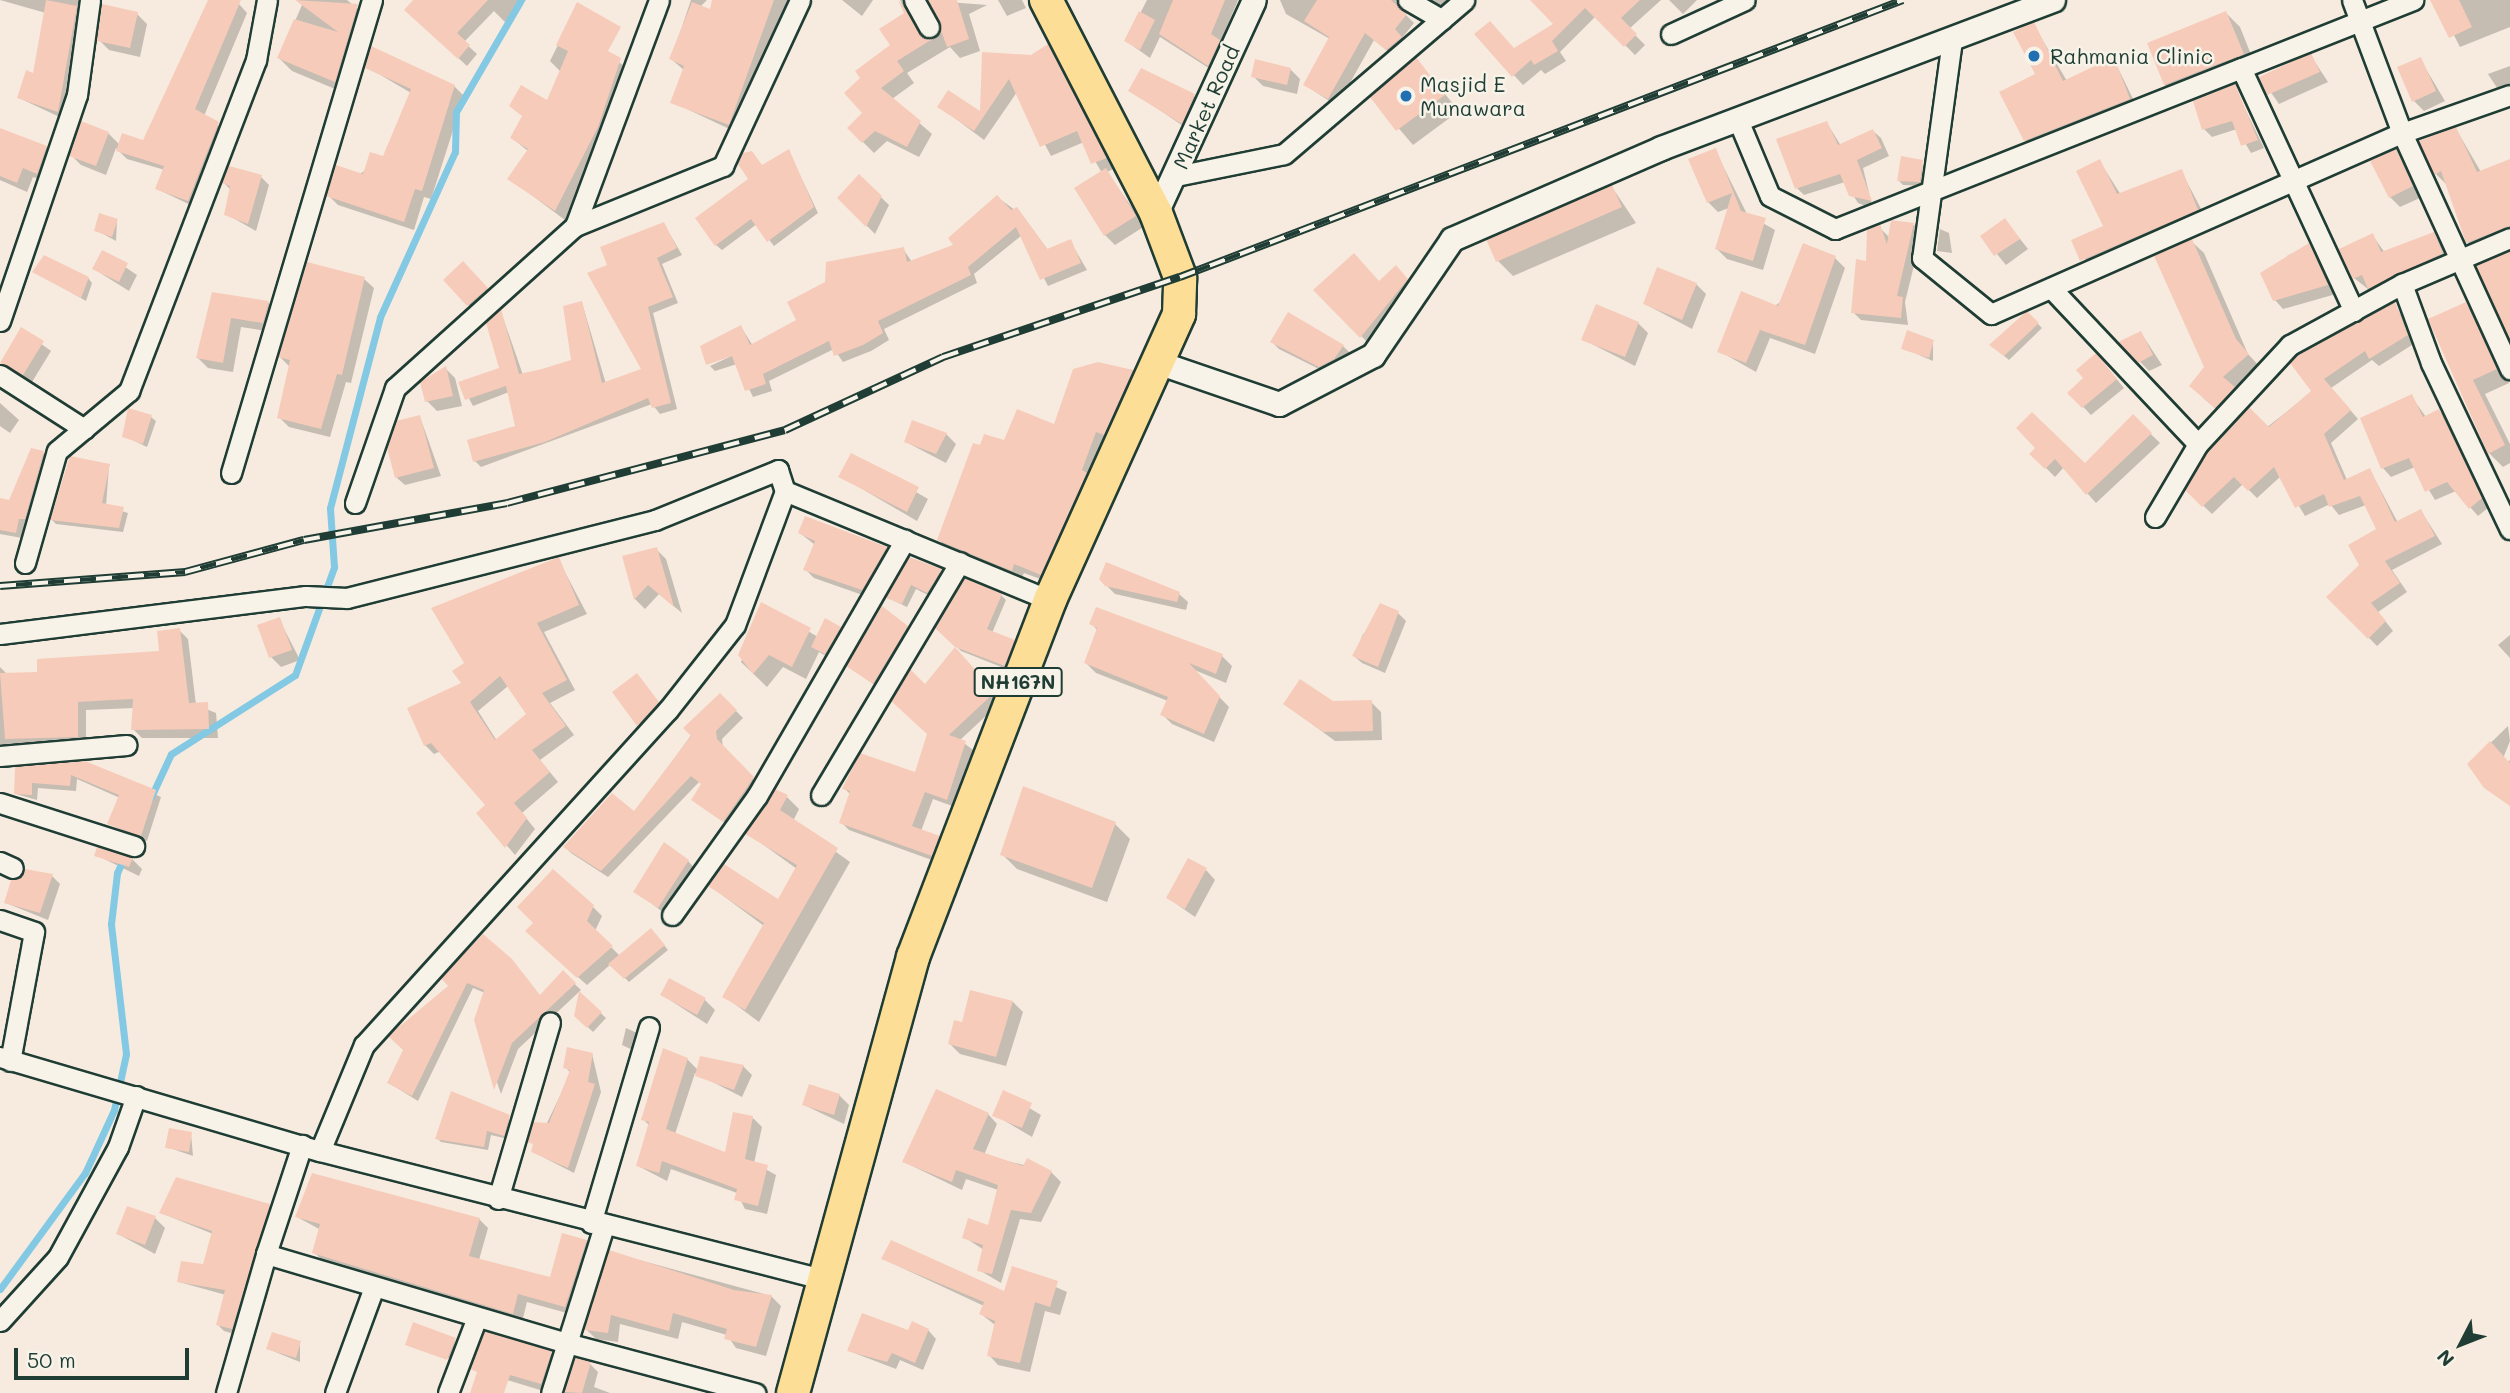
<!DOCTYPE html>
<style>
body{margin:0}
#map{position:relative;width:2510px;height:1393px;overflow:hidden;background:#f7ebdf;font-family:Mali,sans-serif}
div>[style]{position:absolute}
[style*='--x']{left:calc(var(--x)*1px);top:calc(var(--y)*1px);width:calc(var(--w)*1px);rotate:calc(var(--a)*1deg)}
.shadow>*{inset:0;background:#0003}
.stream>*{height:7px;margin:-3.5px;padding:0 3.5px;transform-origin:3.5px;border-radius:3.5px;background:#83c9e4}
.building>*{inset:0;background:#f7cbba}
.roads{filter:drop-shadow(2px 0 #1f3d34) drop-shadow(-2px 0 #1f3d34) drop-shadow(0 2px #1f3d34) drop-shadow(0 -2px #1f3d34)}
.minor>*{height:19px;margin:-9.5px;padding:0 9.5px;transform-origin:9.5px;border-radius:9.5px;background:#f7f3e8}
.tertiary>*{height:23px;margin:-11.5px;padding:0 11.5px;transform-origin:11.5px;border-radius:11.5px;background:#f7f3e8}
.trunk>*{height:32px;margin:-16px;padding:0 16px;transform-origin:16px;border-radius:16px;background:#fcde96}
.rail>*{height:8px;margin-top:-4px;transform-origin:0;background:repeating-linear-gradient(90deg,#f7f3e8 0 16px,#1f3d34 0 32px);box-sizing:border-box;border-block:2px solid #1f3d34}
.dots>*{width:19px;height:19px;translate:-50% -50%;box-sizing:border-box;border:4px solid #f7f3e8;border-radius:50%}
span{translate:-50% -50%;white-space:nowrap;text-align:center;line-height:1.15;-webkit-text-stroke:5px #f7f3e8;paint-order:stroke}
.shield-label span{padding:2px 5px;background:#f7f3e8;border:2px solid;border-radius:5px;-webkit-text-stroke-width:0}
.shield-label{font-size:19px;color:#1f3d34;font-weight:700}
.poi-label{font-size:21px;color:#1f3d34}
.left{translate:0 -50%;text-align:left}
.street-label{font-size:21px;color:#1f3d34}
.north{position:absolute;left:2426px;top:1309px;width:70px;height:70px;-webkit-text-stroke:5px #f7f3e8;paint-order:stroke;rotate:228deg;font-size:19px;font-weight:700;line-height:28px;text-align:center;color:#1f3d34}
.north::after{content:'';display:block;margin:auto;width:24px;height:32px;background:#1f3d34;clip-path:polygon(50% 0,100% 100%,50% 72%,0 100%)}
.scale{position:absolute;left:14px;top:1348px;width:175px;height:32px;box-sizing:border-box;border:4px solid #1f3d34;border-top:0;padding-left:9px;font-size:21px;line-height:24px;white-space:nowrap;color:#1f3d34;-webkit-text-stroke:5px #f7f3e8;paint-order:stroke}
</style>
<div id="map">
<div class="shadow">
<i style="clip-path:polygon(0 0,89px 0,66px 120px,19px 98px,35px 75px,46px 13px)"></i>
<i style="clip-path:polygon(210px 0,239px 4px,247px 13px,204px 116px,226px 132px,197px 208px,157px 189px,165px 170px,127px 159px,116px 148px,106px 175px,81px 165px,71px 155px,108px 133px,120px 145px,144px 142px)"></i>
<i style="clip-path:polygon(297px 0,347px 0,370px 19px,347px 94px,292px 71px,279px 58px,302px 5px)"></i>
<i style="clip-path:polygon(415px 0,526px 0,505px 22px,494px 11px,464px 42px,477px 54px,467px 66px,415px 18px)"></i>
<i style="clip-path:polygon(691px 0,707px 0,700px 7px,734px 21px,741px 0,801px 0,788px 25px,778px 21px,738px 133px,672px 102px,684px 70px,671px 59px)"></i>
<i style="clip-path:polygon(842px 0,873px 0,862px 16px)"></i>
<i style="clip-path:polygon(900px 0,920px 0,930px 41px,943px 27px,931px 3px,922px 0,987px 5px,969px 14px,980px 51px,960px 58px,950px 47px,907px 73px,914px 83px,892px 99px,932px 134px,919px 157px,887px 141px,874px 153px,849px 128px,865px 113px,906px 13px)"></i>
<i style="clip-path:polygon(998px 0,1022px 0,1026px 8px,1007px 16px)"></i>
<i style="clip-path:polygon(1147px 0,1238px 0,1220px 43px,1229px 51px,1218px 74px,1160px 37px,1150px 58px,1126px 41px)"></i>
<i style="clip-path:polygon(1280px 0,1410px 0,1405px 14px,1414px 23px,1402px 38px,1409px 47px,1396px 58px,1374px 40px,1337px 106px,1305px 85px,1330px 39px,1286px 14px)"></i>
<i style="clip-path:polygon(1428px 0,1454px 0,1445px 8px)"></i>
<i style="clip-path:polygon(1549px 0,1661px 0,1629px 29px,1645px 45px,1635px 55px,1596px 16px,1560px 52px,1566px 61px,1545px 74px,1541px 70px,1523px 85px,1477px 35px,1515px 50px,1556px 24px)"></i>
<i style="clip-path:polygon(1669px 0,1697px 0,1683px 14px)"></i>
<i style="clip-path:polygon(2436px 0,2510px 0,2510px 27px,2460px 47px)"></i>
<i style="clip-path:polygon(578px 5px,589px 45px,630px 69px,607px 137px,565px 220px,510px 179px,528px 151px,512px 138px,548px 102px,561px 72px,550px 61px)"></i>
<i style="clip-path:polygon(2226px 13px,2240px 27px,2256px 67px,2179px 98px,2165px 85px,2149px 44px)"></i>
<i style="clip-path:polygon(137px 14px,147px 24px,140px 57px,109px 50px,99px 40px)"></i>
<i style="clip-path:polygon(2033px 24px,2067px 81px,2114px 60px,2138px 109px,2035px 150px,2025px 140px,2037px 75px)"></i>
<i style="clip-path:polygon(1048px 47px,1115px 168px,1107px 172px,1145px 226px,1115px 245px,1105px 235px,1102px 173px,1084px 142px,1051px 156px,1017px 92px,984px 140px,940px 107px,981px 114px,984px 54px,1032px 57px)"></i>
<i style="clip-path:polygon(2311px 56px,2328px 82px,2279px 104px,2261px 78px)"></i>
<i style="clip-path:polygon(1416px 59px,1459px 111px,1413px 145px,1372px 97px)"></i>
<i style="clip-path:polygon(2420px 59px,2445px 101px,2424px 111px,2414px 101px)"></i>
<i style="clip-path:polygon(2510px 66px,2510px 94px,2503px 97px,2488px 74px)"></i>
<i style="clip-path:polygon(367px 67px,454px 86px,464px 96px,431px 199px,424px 197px,414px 230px,338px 205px,328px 195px,384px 158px,411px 93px)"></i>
<i style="clip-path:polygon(1290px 69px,1300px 79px,1297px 94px,1263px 86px,1253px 76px)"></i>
<i style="clip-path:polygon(2234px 86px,2264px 148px,2251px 153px,2237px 129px,2212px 137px,2204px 129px)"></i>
<i style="clip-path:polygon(1130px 90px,1194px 96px,1204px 106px,1192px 132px)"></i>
<i style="clip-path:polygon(1827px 123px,1841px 146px,1873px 131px,1881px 138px,1889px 156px,1863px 168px,1873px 209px,1858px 203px,1845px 182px,1804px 195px,1797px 188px)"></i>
<i style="clip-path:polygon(2456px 129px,2481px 172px,2510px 161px,2510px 240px,2478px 253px,2468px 242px,2448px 186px,2436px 174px)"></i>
<i style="clip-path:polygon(0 132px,46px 147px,56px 157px,47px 182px,33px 177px,27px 192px,0 180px)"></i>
<i style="clip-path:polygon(1715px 150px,1747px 214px,1775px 230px,1763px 270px,1727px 259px,1717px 249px,1729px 208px,1718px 212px,1708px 202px,1691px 160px)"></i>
<i style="clip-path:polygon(2396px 151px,2422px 197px,2400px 207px,2390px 197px)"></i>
<i style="clip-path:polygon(789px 152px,818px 213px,774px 246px,757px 224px,722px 250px,716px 245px,751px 180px,752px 153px,763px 167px)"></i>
<i style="clip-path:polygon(1922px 162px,1924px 186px,1903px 185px,1899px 181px)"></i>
<i style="clip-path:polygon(2100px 162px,2121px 195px,2181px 171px,2207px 220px,2092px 270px,2073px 241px,2105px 227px)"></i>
<i style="clip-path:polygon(859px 176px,889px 205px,875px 234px,839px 198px)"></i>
<i style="clip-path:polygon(261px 177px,269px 185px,256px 231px,226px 214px,231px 190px,224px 183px)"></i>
<i style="clip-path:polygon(1612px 187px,1636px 223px,1513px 276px,1498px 261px)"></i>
<i style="clip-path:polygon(997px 197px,1023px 216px,1048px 250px,1070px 241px,1087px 270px,1048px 286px,1022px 235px,974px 274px,977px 283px,884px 329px,889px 340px,871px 351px,843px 362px,834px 349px,769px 381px,772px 391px,753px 397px,737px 364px,715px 371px,710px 366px,740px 352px,708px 364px,702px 347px,741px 327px,753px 346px,798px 321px,789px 303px,827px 283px,827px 263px,903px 249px,912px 262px,956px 246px,950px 238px)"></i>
<i style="clip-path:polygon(117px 220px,116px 241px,96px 230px)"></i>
<i style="clip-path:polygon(2005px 220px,2028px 249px,2006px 265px,1982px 236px)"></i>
<i style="clip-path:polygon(1892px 222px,1914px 225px,1922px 233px,1905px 302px,1908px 325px,1861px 320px,1853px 312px,1879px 227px,1889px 237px)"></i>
<i style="clip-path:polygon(664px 224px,682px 255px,662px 264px,678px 303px,653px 313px,677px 409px,660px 414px,652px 404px,481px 467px,475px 461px,517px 428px,509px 392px,473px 406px,461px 383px,501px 369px,501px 312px,523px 375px,573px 362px,582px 303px,606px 384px,644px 370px,610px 266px)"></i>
<i style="clip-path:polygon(1940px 229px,1949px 233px,1952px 253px,1937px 251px)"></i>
<i style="clip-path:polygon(2434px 234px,2451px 262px,2378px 297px,2354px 278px,2373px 236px,2385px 253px)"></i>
<i style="clip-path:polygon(2191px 241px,2204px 253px,2248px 354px,2260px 367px,2235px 390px,2246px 400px,2228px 419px,2203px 398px,2206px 367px)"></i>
<i style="clip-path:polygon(2309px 245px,2336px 294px,2283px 309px,2275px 300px,2287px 256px)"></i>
<i style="clip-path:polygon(103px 252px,137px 275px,129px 291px,94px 269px)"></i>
<i style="clip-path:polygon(1835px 258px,1845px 268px,1815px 354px,1770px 338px,1756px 372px,1719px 351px)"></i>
<i style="clip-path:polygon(35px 272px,88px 278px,92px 283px,86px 301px)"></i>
<i style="clip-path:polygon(473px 273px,497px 299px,478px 315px,445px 280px)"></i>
<i style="clip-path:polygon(1406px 278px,1416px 290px,1371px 346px,1316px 290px)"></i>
<i style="clip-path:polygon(364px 279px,374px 288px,351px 383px,346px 382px,330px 437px,289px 427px,279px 417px,290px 367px,280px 357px)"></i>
<i style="clip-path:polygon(1696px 284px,1706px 294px,1692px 329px,1645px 304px)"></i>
<i style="clip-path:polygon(214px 294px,269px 303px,278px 313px,273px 332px,241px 327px,233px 372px,208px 368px,198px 358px)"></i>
<i style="clip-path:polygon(2395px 304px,2415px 343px,2379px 366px,2372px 360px,2331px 388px,2358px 419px,2331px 443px,2347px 480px,2370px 470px,2398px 523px,2421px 511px,2442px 544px,2392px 570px,2407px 592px,2378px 612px,2393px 631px,2377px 646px,2329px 597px,2361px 565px,2378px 530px,2366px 505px,2339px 515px,2330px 504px,2305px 516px,2281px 476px,2257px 498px,2243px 484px,2212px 514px,2187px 490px,2313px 391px,2292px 363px)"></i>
<i style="clip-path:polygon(2465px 304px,2479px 318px,2509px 383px,2485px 394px,2510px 444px,2510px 463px,2503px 467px,2489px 453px,2430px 320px)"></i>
<i style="clip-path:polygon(2027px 313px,2042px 328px,2009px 360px,1991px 345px)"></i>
<i style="clip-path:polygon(1289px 314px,1343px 346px,1350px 353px,1327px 373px,1279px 349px,1272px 342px)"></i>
<i style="clip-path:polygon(1638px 323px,1648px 333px,1635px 366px,1584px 340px)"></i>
<i style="clip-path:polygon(22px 330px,51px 351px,32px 382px,2px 363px)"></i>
<i style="clip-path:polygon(2141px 333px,2162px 365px,2149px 371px,2121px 342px)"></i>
<i style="clip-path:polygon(1933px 341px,1933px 361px,1903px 348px)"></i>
<i style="clip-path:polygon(1098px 364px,1133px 370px,1142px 379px,1051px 583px,1024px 573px,1021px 579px,949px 549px,939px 540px,981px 448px,1055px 426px)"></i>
<i style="clip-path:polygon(2104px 364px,2124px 388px,2091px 415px,2070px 393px)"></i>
<i style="clip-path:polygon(445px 368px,455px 378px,462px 406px,437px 411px,427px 401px)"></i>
<i style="clip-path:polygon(2411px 396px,2426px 417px,2439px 411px,2448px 420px,2489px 507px,2478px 516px,2456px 491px,2435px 500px,2415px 467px,2391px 477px,2383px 468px)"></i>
<i style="clip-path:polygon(0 403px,19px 420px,10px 433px,0 426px)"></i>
<i style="clip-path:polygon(151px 417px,156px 421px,147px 447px,124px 436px)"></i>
<i style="clip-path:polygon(420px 417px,441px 476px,405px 485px,397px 478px)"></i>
<i style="clip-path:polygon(2133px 417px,2160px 443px,2096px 503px,2064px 467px,2055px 477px,2032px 454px,2085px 465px)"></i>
<i style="clip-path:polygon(946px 434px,956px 444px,946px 463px,906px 442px)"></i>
<i style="clip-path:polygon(43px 453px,49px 459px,22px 538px,0 534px,0 499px,10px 502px)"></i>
<i style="clip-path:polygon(852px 455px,928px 499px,917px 521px,840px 476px)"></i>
<i style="clip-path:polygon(109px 466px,106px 506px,128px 513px,123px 532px,56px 524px,52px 520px)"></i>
<i style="clip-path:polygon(800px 533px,886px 549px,895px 558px,871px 598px,814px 578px,805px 569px,815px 545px)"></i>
<i style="clip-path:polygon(656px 549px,666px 559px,682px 613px,659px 594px,645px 609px,635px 599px,624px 558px)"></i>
<i style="clip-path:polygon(evenodd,558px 559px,587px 614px,544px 632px,575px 690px,550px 703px,574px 735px,540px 760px,558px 782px,522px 813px,535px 829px,515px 855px,479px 813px,488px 805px,441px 751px,434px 754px,425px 745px,409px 709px,463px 684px,558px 559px,508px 686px,528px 714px,497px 741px,478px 711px,508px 686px)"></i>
<i style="clip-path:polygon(910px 559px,945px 575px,932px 597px,916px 589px,907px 607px,888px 598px)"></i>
<i style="clip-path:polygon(1106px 585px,1179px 594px,1188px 602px,1186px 610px,1115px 594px)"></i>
<i style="clip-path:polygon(1001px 595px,1006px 600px,992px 633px,1019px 646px,1009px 670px,961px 651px,937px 628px)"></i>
<i style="clip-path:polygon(762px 604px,818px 637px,840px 628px,844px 632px,830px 658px,819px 652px,806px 679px,783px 667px,767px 687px,741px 662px)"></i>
<i style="clip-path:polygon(1398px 613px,1406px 621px,1385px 673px,1362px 663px,1354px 656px,1363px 634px)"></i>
<i style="clip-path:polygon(279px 619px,300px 660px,281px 667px,271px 657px)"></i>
<i style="clip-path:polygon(1091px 623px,1222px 656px,1232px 666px,1226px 683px,1192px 669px,1229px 707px,1214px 742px,1172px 724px,1162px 714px,1168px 701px,1096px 673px,1086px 663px,1098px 631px)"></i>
<i style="clip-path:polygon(907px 627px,911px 631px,878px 687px,853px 670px)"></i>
<i style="clip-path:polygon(179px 630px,188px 639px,196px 705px,216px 713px,218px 738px,142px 738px,133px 729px,134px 708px,86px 710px,86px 745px,0 759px,0 667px,8px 675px,39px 673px,161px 653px)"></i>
<i style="clip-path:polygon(2510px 635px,2510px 658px,2498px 645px)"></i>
<i style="clip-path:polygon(963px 657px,1002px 701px,960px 740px,973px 750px,955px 807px,933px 799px,921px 831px,947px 846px,940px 863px,849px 830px,841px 822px,851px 795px,844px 788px,916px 774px,928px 734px,925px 686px)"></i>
<i style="clip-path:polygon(636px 675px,667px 713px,648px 734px,614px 692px)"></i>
<i style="clip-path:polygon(720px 695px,743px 718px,722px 739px,723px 748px,759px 785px,731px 827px,694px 800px,703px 785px,699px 782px,608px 877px,571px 853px,565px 847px,635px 813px)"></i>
<i style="clip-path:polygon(1371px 702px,1381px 712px,1382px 740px,1335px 741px,1285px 704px)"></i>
<i style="clip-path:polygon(2508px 726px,2510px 741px,2498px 771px,2510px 760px,2510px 806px,2469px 764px)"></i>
<i style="clip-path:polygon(85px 763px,161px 797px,147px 841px,109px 824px,120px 798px,77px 779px,76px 791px,38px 788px,37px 800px,16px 794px,16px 769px)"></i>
<i style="clip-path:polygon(787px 797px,799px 809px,793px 821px,850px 862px,759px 1022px,724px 996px,764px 926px,710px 886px,778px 902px,797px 869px,747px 833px)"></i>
<i style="clip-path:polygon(1115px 824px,1130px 839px,1107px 902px,1017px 869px,1002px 854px)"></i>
<i style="clip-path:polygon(96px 855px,132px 859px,142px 869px,139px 876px)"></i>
<i style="clip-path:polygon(688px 861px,697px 871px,668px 916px,635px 891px)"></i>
<i style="clip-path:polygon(1206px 870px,1215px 880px,1195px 917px,1168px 898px)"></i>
<i style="clip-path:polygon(52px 876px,60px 884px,48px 920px,6px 903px)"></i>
<i style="clip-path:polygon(593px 907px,602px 916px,595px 931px,620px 956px,655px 934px,668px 950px,629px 982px,611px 964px,587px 985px,536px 940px)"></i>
<i style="clip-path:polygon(563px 973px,581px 990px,518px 1049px,501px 1094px,476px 1020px,485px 993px,473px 988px,418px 1101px,389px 1083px,451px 986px,444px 978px,541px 997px)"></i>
<i style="clip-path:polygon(972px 992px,1013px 1002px,1023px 1012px,1006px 1066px,960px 1054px,950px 1044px,964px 1024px)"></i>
<i style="clip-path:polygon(580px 994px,606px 1018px,593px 1032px,576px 1016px)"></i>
<i style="clip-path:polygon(662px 995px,705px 1000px,715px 1010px,707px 1024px)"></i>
<i style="clip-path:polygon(626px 1028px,639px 1034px,635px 1051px,622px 1045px)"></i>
<i style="clip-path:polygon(592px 1054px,601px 1092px,574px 1173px,533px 1152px,571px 1073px,565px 1067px)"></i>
<i style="clip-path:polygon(687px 1059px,698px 1070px,743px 1066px,752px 1075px,742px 1097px,695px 1073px,675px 1134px,727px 1154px,753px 1118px,762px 1127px,754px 1163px,776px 1175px,767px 1214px,745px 1209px,737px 1193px,671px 1169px,667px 1181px,638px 1166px,650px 1126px,643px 1119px)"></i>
<i style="clip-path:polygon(452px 1093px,509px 1117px,508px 1139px,491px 1135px,488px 1150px,441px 1142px,437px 1138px)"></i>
<i style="clip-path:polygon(1004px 1093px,1041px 1115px,1032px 1137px,995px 1115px)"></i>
<i style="clip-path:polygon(839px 1095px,849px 1105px,844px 1124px,804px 1105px)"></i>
<i style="clip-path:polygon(988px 1114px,997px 1124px,984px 1155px,1051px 1172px,1061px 1182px,1041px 1222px,1020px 1219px,1001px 1283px,979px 1270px,984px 1250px,964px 1237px,989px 1227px,998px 1190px,966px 1179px,962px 1190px,904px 1162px)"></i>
<i style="clip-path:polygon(191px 1134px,193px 1156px,167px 1147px)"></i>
<i style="clip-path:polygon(269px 1205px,275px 1211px,238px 1335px,224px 1331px,218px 1325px,226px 1295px,179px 1282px,204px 1266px,213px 1234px,161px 1213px)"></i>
<i style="clip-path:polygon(297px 1217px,479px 1219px,488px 1228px,479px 1260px,552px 1279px,586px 1241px,595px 1250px,574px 1315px,527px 1302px,522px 1322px,323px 1261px,314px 1252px,321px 1230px)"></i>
<i style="clip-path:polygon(155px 1218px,165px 1228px,155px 1254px,118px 1234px)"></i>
<i style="clip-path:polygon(610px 1252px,771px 1296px,781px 1306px,766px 1356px,736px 1348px,727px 1335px,682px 1322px,678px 1339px,620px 1324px,618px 1342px,596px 1339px,586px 1329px)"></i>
<i style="clip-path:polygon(883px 1259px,1005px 1294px,1013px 1268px,1067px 1292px,1060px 1315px,1045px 1311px,1030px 1372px,998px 1365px,989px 1355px,995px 1325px,981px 1314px,984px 1306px)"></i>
<i style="clip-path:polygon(928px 1330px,936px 1339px,923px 1370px,900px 1360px,896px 1369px,849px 1351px)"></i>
<i style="clip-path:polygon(455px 1339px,453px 1360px,408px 1343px)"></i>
<i style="clip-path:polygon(300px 1343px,300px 1362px,268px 1349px)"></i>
<i style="clip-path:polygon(551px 1353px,561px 1363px,550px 1393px,484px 1373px)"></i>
<i style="clip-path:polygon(576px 1360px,590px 1364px,598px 1372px,594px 1387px,610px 1393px,564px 1393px)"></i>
</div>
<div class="stream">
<i style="--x:151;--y:797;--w:47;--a:-65.1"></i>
<i style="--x:171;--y:754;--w:147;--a:-32.5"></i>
<i style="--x:295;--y:675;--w:115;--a:-70.1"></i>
<i style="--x:334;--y:567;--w:59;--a:-93.9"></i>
<i style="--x:330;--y:508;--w:197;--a:-75.3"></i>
<i style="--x:380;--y:317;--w:181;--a:-65.6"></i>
<i style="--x:455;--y:152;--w:40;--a:-88.6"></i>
<i style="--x:456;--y:112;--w:129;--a:-59.9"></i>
<i style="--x:0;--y:1289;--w:144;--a:-53.8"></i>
<i style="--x:85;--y:1173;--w:69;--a:-65.3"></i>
<i style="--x:114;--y:1110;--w:57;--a:-77.9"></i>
<i style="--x:126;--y:1054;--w:131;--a:-96.6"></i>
<i style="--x:111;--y:924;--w:51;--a:-83.3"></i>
<i style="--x:117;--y:873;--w:30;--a:-66"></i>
</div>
<div class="building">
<i style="clip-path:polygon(46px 0,77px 6px,58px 112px,17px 98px,26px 70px,33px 73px)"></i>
<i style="clip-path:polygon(208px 0,241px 0,195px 109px,219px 122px,188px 201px,155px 189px,164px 166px,116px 151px,122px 133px,143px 140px)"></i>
<i style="clip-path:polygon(295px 0,358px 4px,335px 82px,277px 58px,294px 19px,338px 32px)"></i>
<i style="clip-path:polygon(413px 0,488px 0,457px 33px,470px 45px,458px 59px,404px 10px)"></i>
<i style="clip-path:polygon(712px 0,774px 0,729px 125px,670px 103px,684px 66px,669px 59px,692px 2px,710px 9px)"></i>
<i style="clip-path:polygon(898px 0,929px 39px,941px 27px,928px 0,957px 0,969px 39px,947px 47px,942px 33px,897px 61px,904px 71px,881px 88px,921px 121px,907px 147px,875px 131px,862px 143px,847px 128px,862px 113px,844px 93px,860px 78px,855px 71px,890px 45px,879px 29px,904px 13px)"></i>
<i style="clip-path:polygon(1173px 0,1225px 0,1211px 34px,1220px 40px,1208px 66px,1159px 34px)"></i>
<i style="clip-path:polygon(1317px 0,1391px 0,1407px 14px,1395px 29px,1402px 37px,1386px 50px,1365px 33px,1328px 99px,1303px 85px,1329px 37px,1304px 21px)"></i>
<i style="clip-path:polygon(1530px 0,1640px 0,1621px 18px,1637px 34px,1624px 47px,1585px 8px,1552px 41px,1558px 51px,1534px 65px,1531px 60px,1512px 77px,1474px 34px,1490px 21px,1514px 48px,1553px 24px)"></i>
<i style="clip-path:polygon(2430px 0,2459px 0,2472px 27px,2449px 38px)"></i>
<i style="clip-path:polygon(577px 2px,621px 27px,608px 51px,621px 58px,598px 127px,555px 211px,507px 179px,528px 149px,510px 138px,522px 116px,509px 106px,521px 85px,547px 100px,568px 51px,556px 45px)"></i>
<i style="clip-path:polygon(102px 4px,138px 12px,130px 48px,97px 41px)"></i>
<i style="clip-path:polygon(1139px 11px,1155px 20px,1140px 50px,1124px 41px)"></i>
<i style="clip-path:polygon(2226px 11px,2244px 54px,2164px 85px,2147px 43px)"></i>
<i style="clip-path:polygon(2034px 22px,2063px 81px,2114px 57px,2130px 99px,2024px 141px,1999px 92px,2035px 74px,2013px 32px)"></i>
<i style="clip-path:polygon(1048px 44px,1107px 158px,1091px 164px,1077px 131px,1040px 147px,1009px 79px,974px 131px,937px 107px,948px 90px,980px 111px,982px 52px,1031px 55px)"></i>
<i style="clip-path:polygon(371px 46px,455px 85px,422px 191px,415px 189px,404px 222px,326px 196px,336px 165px,363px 174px,370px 152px,383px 156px,411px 89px,365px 68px)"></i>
<i style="clip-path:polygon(2311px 53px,2320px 72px,2267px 95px,2259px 77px)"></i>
<i style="clip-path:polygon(1416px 57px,1445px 95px,1396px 131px,1370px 97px)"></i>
<i style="clip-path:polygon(2421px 57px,2436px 91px,2412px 102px,2397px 67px)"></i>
<i style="clip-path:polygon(1255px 59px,1291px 68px,1287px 85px,1251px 77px)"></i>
<i style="clip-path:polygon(1141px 68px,1195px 94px,1182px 124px,1128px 91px)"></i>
<i style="clip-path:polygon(2235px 84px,2258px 140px,2241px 146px,2232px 121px,2202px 130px,2193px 101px)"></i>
<i style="clip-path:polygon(81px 121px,109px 132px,96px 166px,69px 156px)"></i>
<i style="clip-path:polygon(1827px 121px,1838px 145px,1873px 129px,1882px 148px,1857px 160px,1872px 201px,1849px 196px,1840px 174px,1795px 189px,1776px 139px)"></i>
<i style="clip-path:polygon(2456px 127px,2477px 172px,2510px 159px,2510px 226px,2466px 243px,2441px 171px,2434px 175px,2419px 141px)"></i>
<i style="clip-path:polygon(0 128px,47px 146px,37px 174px,23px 168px,17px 183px,0 176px)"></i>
<i style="clip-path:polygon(1716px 148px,1741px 211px,1766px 218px,1753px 261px,1715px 249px,1732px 193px,1707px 203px,1688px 159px)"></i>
<i style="clip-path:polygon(789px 149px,814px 207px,767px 242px,751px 219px,715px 246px,695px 218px,748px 179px,738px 164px,743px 153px,752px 151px,762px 165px)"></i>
<i style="clip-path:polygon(2396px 149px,2413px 186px,2389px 198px,2370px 161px)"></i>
<i style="clip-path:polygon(1901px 156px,1923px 160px,1920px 182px,1897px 181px)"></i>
<i style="clip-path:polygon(2100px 159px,2117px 194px,2182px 169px,2198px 210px,2080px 261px,2071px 240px,2103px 226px,2076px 171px)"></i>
<i style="clip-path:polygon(229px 166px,262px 175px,248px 224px,224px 215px,230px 186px,222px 183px)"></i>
<i style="clip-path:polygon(1106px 168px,1136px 216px,1104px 236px,1074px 188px)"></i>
<i style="clip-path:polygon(859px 174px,882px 196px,866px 227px,837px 198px)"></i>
<i style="clip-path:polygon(1612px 185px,1622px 207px,1496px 262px,1486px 239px)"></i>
<i style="clip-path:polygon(997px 195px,1011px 210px,1017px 207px,1047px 249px,1071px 239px,1081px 263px,1040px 280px,1016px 227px,968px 267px,971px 275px,878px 321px,883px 333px,863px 345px,834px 356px,829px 341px,763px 374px,766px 384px,745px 391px,732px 356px,706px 365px,700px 346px,741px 325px,750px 345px,796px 320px,787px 302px,825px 282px,826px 262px,904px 247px,907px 262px,953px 245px,948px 238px)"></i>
<i style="clip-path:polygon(99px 213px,118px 219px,112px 237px,94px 231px)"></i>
<i style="clip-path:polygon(2005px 218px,2020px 239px,1994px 256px,1980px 236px)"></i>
<i style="clip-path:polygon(1891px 220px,1914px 223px,1897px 296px,1903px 297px,1901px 318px,1851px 313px,1856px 259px,1866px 261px,1867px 230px,1880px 224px,1887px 244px)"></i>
<i style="clip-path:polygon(664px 222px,677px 248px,657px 258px,673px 297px,648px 307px,671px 403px,652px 408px,648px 398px,545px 442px,473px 462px,467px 440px,515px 426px,506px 386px,465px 400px,458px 382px,499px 368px,486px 323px,501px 309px,519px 374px,542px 369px,571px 360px,563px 306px,582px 301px,602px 383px,641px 369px,587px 273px,607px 265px,600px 247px)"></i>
<i style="clip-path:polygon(2434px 232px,2443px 253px,2368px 289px,2362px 275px,2353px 279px,2339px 249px,2373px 233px,2381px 252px)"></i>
<i style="clip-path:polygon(2192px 239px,2236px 339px,2249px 354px,2223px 377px,2235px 387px,2215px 408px,2189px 386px,2204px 367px,2154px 256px)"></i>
<i style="clip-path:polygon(1803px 243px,1836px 256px,1805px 345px,1760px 330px,1746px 363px,1717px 352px,1741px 291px,1778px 306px)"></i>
<i style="clip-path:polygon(2309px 243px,2328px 285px,2273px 301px,2260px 273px)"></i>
<i style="clip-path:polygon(102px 250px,128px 263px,119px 282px,92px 269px)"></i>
<i style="clip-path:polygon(2510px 251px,2510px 340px,2476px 266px)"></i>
<i style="clip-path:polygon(1354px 253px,1379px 281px,1396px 265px,1408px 279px,1360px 338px,1313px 290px)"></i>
<i style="clip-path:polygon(44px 255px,89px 277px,81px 298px,32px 272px)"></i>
<i style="clip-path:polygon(463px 261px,488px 288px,467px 306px,443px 280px)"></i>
<i style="clip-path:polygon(307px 262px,365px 277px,342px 375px,337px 374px,321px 429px,277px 418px,290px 360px,278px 357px)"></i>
<i style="clip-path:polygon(1657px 267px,1697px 283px,1682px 320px,1643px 304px)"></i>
<i style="clip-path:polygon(212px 292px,269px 301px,263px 323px,231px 318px,223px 363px,196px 358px)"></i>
<i style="clip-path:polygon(2395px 302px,2408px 335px,2369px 359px,2365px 351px,2324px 379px,2351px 410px,2324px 434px,2344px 480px,2370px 468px,2395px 522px,2421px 509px,2435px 536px,2385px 561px,2400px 583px,2371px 603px,2386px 621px,2368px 639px,2326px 597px,2359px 565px,2348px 545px,2376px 529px,2360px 496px,2329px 507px,2324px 494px,2295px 508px,2274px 467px,2248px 491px,2234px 477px,2202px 507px,2185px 490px,2207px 453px,2249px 407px,2269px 427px,2311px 391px,2290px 363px,2298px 355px)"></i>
<i style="clip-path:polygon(2466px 302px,2497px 369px,2473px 380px,2505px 445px,2488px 454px,2428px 319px)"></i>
<i style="clip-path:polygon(1596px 304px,1639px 322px,1625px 357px,1581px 340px)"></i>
<i style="clip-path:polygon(2027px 311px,2039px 323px,2004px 356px,1989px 345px)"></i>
<i style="clip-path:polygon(1288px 312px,1344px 345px,1334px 359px,1319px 367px,1270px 342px)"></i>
<i style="clip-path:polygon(21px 327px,44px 341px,23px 375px,0 363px)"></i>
<i style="clip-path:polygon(1907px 330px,1934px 340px,1929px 358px,1901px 349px)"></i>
<i style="clip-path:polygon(2141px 331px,2153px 355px,2138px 363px,2118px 342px)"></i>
<i style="clip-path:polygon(2096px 353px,2117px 379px,2082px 408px,2067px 393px,2083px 378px,2076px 370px)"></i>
<i style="clip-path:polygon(1098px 362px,1133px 370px,1104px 435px,1096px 432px,1082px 470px,1087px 473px,1041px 575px,1014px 564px,1012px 571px,937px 540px,973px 443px,980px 445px,984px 434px,1004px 440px,1017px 409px,1054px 424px,1073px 369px)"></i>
<i style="clip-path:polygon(446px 366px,453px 396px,425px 402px,420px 382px)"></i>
<i style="clip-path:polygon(2412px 394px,2423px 417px,2439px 409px,2482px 498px,2469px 509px,2447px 482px,2425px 492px,2409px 458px,2381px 469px,2360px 418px)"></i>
<i style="clip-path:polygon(128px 408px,152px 415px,143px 444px,122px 437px)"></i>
<i style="clip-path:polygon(2032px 412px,2085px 463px,2133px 414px,2152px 433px,2086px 495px,2055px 459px,2045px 469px,2029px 454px,2035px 448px,2016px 428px)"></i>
<i style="clip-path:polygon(420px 415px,434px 468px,395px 478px,387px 448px,396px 421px)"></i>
<i style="clip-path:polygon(912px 420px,947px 433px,936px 454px,904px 442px)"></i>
<i style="clip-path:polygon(31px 448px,44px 451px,25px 519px,19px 519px,16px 533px,0 530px,0 498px,9px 500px)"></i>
<i style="clip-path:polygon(851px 453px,919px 487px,907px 512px,838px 477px)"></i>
<i style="clip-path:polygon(70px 456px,110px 464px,102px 503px,124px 507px,119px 528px,50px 520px)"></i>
<i style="clip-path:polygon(805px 516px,887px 547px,862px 590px,803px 570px,815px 541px,798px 533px)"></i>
<i style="clip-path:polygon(657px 547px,674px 607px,648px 585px,634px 600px,622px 556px)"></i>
<i style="clip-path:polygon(evenodd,559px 557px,579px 605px,537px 623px,567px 680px,542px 693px,566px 726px,532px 750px,550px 772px,514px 803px,527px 818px,505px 848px,476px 813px,485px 805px,431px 743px,424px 746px,407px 708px,461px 683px,452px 671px,464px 663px,431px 608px,559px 557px,500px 676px,526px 714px,495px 740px,470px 702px,500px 676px)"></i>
<i style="clip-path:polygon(909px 557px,942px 569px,927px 593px,911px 585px,902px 604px,886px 598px)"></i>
<i style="clip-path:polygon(1106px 562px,1180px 592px,1177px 602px,1105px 586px,1099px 579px)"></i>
<i style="clip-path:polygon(965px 578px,1002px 594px,987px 629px,1015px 640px,1005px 666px,955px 647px,935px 628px)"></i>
<i style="clip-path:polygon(761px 602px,811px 628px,792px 667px,769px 655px,753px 674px,738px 655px)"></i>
<i style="clip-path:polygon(1380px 603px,1399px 611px,1378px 667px,1352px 656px)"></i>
<i style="clip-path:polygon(882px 606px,908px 626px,873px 684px,846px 666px)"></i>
<i style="clip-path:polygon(1096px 607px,1223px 654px,1216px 674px,1189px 663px,1220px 696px,1204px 734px,1160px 715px,1168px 697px,1084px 663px,1097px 628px,1089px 624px)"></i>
<i style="clip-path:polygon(280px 617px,292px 650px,269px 658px,257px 625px)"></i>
<i style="clip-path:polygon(825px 618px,841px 627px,825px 654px,811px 647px)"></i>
<i style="clip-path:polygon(180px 628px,189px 703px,208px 702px,209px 729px,131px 730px,133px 699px,112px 700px,78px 702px,78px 737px,5px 739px,0 673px,37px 672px,37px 659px,159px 651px,157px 631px)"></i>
<i style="clip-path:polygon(955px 647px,995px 692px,949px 735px,966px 741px,947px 800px,925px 792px,912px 826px,940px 836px,932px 856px,839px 823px,850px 791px,842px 789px,860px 753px,915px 772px,927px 734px,891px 701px,910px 669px,925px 684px)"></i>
<i style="clip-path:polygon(637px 673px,659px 702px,637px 726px,612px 692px)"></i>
<i style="clip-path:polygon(1300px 679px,1333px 701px,1372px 700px,1373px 731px,1323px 732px,1283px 704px)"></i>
<i style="clip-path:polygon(720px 693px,737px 710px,716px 731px,717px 739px,754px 777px,723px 822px,691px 800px,701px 784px,691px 776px,601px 871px,563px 847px,612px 793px,634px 811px,691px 736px,683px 728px)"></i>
<i style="clip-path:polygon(2490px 741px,2510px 763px,2510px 806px,2484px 788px,2467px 764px)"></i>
<i style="clip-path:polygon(85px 761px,156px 790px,141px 836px,107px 824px,119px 795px,71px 775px,70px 786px,32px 783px,32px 795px,14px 794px,15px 767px)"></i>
<i style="clip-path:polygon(1023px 786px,1116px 822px,1092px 888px,1000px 855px)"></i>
<i style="clip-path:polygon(775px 789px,788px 795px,780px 810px,838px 848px,745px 1010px,722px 997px,764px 923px,708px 886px,724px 864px,778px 899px,797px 865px,745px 834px)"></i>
<i style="clip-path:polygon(664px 842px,689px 860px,658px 908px,633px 892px)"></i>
<i style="clip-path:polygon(97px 847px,133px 858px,129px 867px,94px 856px)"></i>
<i style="clip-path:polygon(1188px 858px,1207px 868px,1185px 909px,1166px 898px)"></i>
<i style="clip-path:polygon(25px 869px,53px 874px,40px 913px,4px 903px,11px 880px)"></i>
<i style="clip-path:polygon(553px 869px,594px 905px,587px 921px,613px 946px,577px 978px,525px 931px,533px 923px,517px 907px)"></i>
<i style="clip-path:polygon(651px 928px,665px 945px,624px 979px,608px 964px)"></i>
<i style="clip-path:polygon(483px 934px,512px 959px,540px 995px,563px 970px,576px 983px,512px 1043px,494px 1090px,474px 1020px,484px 990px,467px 983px,412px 1096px,387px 1083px,403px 1050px,388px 1036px,448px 986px,441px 978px)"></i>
<i style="clip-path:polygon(669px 978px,706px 998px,697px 1015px,660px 995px)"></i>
<i style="clip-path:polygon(970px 990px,1013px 1001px,996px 1057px,948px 1044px,954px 1020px,962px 1022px)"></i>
<i style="clip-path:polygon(579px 991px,602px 1012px,587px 1028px,574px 1016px)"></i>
<i style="clip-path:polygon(567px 1047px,593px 1053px,588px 1082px,595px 1084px,568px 1168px,531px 1152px,533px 1144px,527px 1142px,533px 1122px,549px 1123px,570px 1070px,563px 1068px)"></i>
<i style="clip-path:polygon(663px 1048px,688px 1058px,666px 1129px,725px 1152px,733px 1112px,753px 1116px,745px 1159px,768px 1165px,758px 1206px,734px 1200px,737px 1189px,662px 1161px,659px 1173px,636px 1166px,649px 1122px,641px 1120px)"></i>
<i style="clip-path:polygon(700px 1056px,744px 1065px,734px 1090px,695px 1076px)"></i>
<i style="clip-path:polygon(809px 1084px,840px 1094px,834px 1115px,802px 1105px)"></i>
<i style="clip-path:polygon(936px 1089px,989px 1113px,973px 1149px,1023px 1166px,1027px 1158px,1052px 1171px,1031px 1213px,1011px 1210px,992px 1274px,977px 1271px,983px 1245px,962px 1238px,968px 1218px,988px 1225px,998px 1185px,956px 1170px,952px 1182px,902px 1162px)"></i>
<i style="clip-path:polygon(1003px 1090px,1032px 1103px,1022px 1128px,992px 1116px)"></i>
<i style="clip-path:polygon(451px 1091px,510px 1115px,504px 1136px,487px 1131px,484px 1147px,435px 1139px)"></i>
<i style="clip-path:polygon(169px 1128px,192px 1132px,189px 1152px,165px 1148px)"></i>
<i style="clip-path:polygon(312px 1173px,480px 1218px,469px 1256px,550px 1277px,562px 1233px,587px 1240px,565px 1307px,518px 1294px,513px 1314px,312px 1253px,320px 1224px,295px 1217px)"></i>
<i style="clip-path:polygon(176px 1177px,270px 1204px,232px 1329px,216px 1325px,225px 1290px,177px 1282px,181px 1261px,203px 1264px,212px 1231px,159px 1213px)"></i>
<i style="clip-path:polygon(127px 1206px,156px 1216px,145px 1245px,116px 1234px)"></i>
<i style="clip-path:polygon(891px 1240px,1004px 1291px,1012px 1266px,1058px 1281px,1050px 1307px,1035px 1302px,1020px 1363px,987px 1356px,995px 1321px,979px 1314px,984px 1302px,881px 1259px)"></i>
<i style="clip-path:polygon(609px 1250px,734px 1290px,772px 1295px,756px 1347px,724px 1339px,727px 1329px,673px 1313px,669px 1331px,611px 1315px,608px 1333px,584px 1330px)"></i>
<i style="clip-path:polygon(862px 1313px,908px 1330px,912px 1321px,929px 1329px,915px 1363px,892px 1353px,887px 1362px,847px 1351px)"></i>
<i style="clip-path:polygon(413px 1322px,456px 1338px,447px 1360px,405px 1345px)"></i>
<i style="clip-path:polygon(485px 1331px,552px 1351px,541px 1384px,510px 1375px,504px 1393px,470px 1393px,477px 1372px,470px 1369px)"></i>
<i style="clip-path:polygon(272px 1332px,301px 1341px,296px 1358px,266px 1349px)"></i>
<i style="clip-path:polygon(575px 1358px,591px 1362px,582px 1393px,564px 1392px)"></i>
</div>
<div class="roads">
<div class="minor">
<i style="--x:914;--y:0;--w:31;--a:61"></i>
<i style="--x:1408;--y:0;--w:39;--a:30"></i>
<i style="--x:2352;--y:0;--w:142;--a:69.4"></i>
<i style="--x:2402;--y:133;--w:260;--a:65.4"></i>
<i style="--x:1671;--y:34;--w:81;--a:-24.7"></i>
<i style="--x:1952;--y:40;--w:220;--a:97.8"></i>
<i style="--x:1922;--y:258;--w:89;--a:39.1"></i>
<i style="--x:1991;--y:314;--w:449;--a:-23.8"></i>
<i style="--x:2402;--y:133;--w:114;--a:-19.4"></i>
<i style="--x:2241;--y:68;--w:268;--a:65.1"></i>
<i style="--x:1738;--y:120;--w:82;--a:67.2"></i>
<i style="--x:1770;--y:196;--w:73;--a:26.9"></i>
<i style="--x:1835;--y:229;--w:622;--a:-21.61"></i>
<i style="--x:1176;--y:176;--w:110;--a:-11.5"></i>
<i style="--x:1284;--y:154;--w:237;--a:-40.5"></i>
<i style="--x:575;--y:226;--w:241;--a:-69.6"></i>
<i style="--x:2402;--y:284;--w:84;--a:69.8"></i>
<i style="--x:2431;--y:363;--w:184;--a:64.6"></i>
<i style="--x:2051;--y:288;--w:214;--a:46.7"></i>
<i style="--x:0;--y:321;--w:239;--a:-71.2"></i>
<i style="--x:77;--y:95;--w:96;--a:-82.2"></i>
<i style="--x:0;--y:375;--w:100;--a:32.7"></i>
<i style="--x:231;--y:473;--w:494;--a:-73.4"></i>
<i style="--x:355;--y:503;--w:122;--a:-70.8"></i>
<i style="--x:395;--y:388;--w:242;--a:-42"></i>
<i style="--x:575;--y:226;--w:160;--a:-22.1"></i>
<i style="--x:723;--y:166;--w:183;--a:-65.1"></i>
<i style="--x:2155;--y:517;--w:85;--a:-59.5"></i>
<i style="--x:2198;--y:444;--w:135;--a:-47.1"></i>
<i style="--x:2290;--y:345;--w:128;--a:-28.6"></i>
<i style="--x:2402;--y:284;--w:117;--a:-23.1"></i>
<i style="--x:25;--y:563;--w:116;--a:-74.1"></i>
<i style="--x:57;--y:451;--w:94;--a:-39.8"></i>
<i style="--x:129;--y:391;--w:355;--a:-69"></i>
<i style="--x:256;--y:60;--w:61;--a:-79.6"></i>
<i style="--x:0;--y:634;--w:308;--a:-7.1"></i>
<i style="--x:306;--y:596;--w:41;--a:2.8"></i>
<i style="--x:347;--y:598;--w:318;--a:-14.2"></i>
<i style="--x:655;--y:520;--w:133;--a:-22.1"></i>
<i style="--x:778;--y:470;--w:22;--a:72"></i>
<i style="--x:785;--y:491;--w:287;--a:22.4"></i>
<i style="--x:0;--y:756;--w:127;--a:-5"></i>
<i style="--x:821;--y:795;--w:271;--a:-59.2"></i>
<i style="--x:0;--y:803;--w:141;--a:17.8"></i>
<i style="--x:0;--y:862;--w:14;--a:25"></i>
<i style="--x:672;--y:915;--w:146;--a:-54.5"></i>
<i style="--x:757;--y:796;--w:296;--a:-60"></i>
<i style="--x:0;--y:920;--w:36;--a:19"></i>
<i style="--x:34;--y:932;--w:131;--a:100.5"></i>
<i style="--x:0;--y:1057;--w:334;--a:16.4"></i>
<i style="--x:320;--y:1151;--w:115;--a:-67.5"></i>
<i style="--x:364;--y:1045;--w:452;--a:-47.8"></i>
<i style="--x:668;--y:710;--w:108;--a:-51.8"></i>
<i style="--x:735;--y:625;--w:143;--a:-69.5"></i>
<i style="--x:320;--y:1151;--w:522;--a:14.3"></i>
<i style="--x:498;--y:1199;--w:184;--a:-73.6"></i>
<i style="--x:591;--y:1223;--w:204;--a:-73.5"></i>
<i style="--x:604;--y:1226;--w:123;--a:107.5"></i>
<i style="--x:567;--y:1343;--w:195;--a:14.9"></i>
<i style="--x:266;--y:1254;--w:115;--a:-71.7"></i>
<i style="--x:0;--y:1321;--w:86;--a:-47.8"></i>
<i style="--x:58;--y:1257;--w:125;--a:-61.4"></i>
<i style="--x:118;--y:1147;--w:54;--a:-70.6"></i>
<i style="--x:226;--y:1393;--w:145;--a:-73.9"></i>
<i style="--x:266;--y:1254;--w:314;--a:16.5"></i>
<i style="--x:567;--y:1343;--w:52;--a:107.7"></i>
<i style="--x:335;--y:1393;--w:113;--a:-69.8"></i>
<i style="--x:448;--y:1393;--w:81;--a:-69.1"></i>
</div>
<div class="tertiary">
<i style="--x:1156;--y:213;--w:234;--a:-65.3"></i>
<i style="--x:1157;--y:362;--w:129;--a:19"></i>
<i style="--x:1279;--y:404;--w:106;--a:-27.5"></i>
<i style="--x:1373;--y:355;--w:140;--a:-55.7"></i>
<i style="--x:1452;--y:239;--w:228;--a:-23.5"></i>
<i style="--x:1661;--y:148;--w:419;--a:-20.7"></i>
</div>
<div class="trunk">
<i style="--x:793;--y:1393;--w:452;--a:-74.6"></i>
<i style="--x:913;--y:957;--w:382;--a:-69"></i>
<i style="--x:1050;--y:600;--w:314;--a:-65.7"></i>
<i style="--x:1179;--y:314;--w:37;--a:-88"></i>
<i style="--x:1180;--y:277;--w:68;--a:-110.6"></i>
<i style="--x:1156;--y:213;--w:240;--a:-117.3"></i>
</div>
</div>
<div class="rail">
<i style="--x:0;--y:586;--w:186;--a:-4.3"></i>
<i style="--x:185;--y:572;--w:123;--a:-15.1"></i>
<i style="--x:304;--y:540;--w:206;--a:-10.3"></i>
<i style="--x:507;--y:503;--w:287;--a:-14.7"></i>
<i style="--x:785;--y:430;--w:174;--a:-24.8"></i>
<i style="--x:943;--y:357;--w:250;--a:-18.7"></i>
<i style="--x:1180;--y:277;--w:774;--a:-20.96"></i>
</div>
<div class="dots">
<i style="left:2034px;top:56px;background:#1f6fb2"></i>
<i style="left:1406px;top:96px;background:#1f6fb2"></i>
</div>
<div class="shield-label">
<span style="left:1018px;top:682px">NH167N</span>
</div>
<div class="poi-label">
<span class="left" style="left:2050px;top:56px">Rahmania Clinic</span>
<span class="left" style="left:1420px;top:96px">Masjid E<br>Munawara</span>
</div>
<div class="street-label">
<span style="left:1206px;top:107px;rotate:-66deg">Market Road</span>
</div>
<div class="north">N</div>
<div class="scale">50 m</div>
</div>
